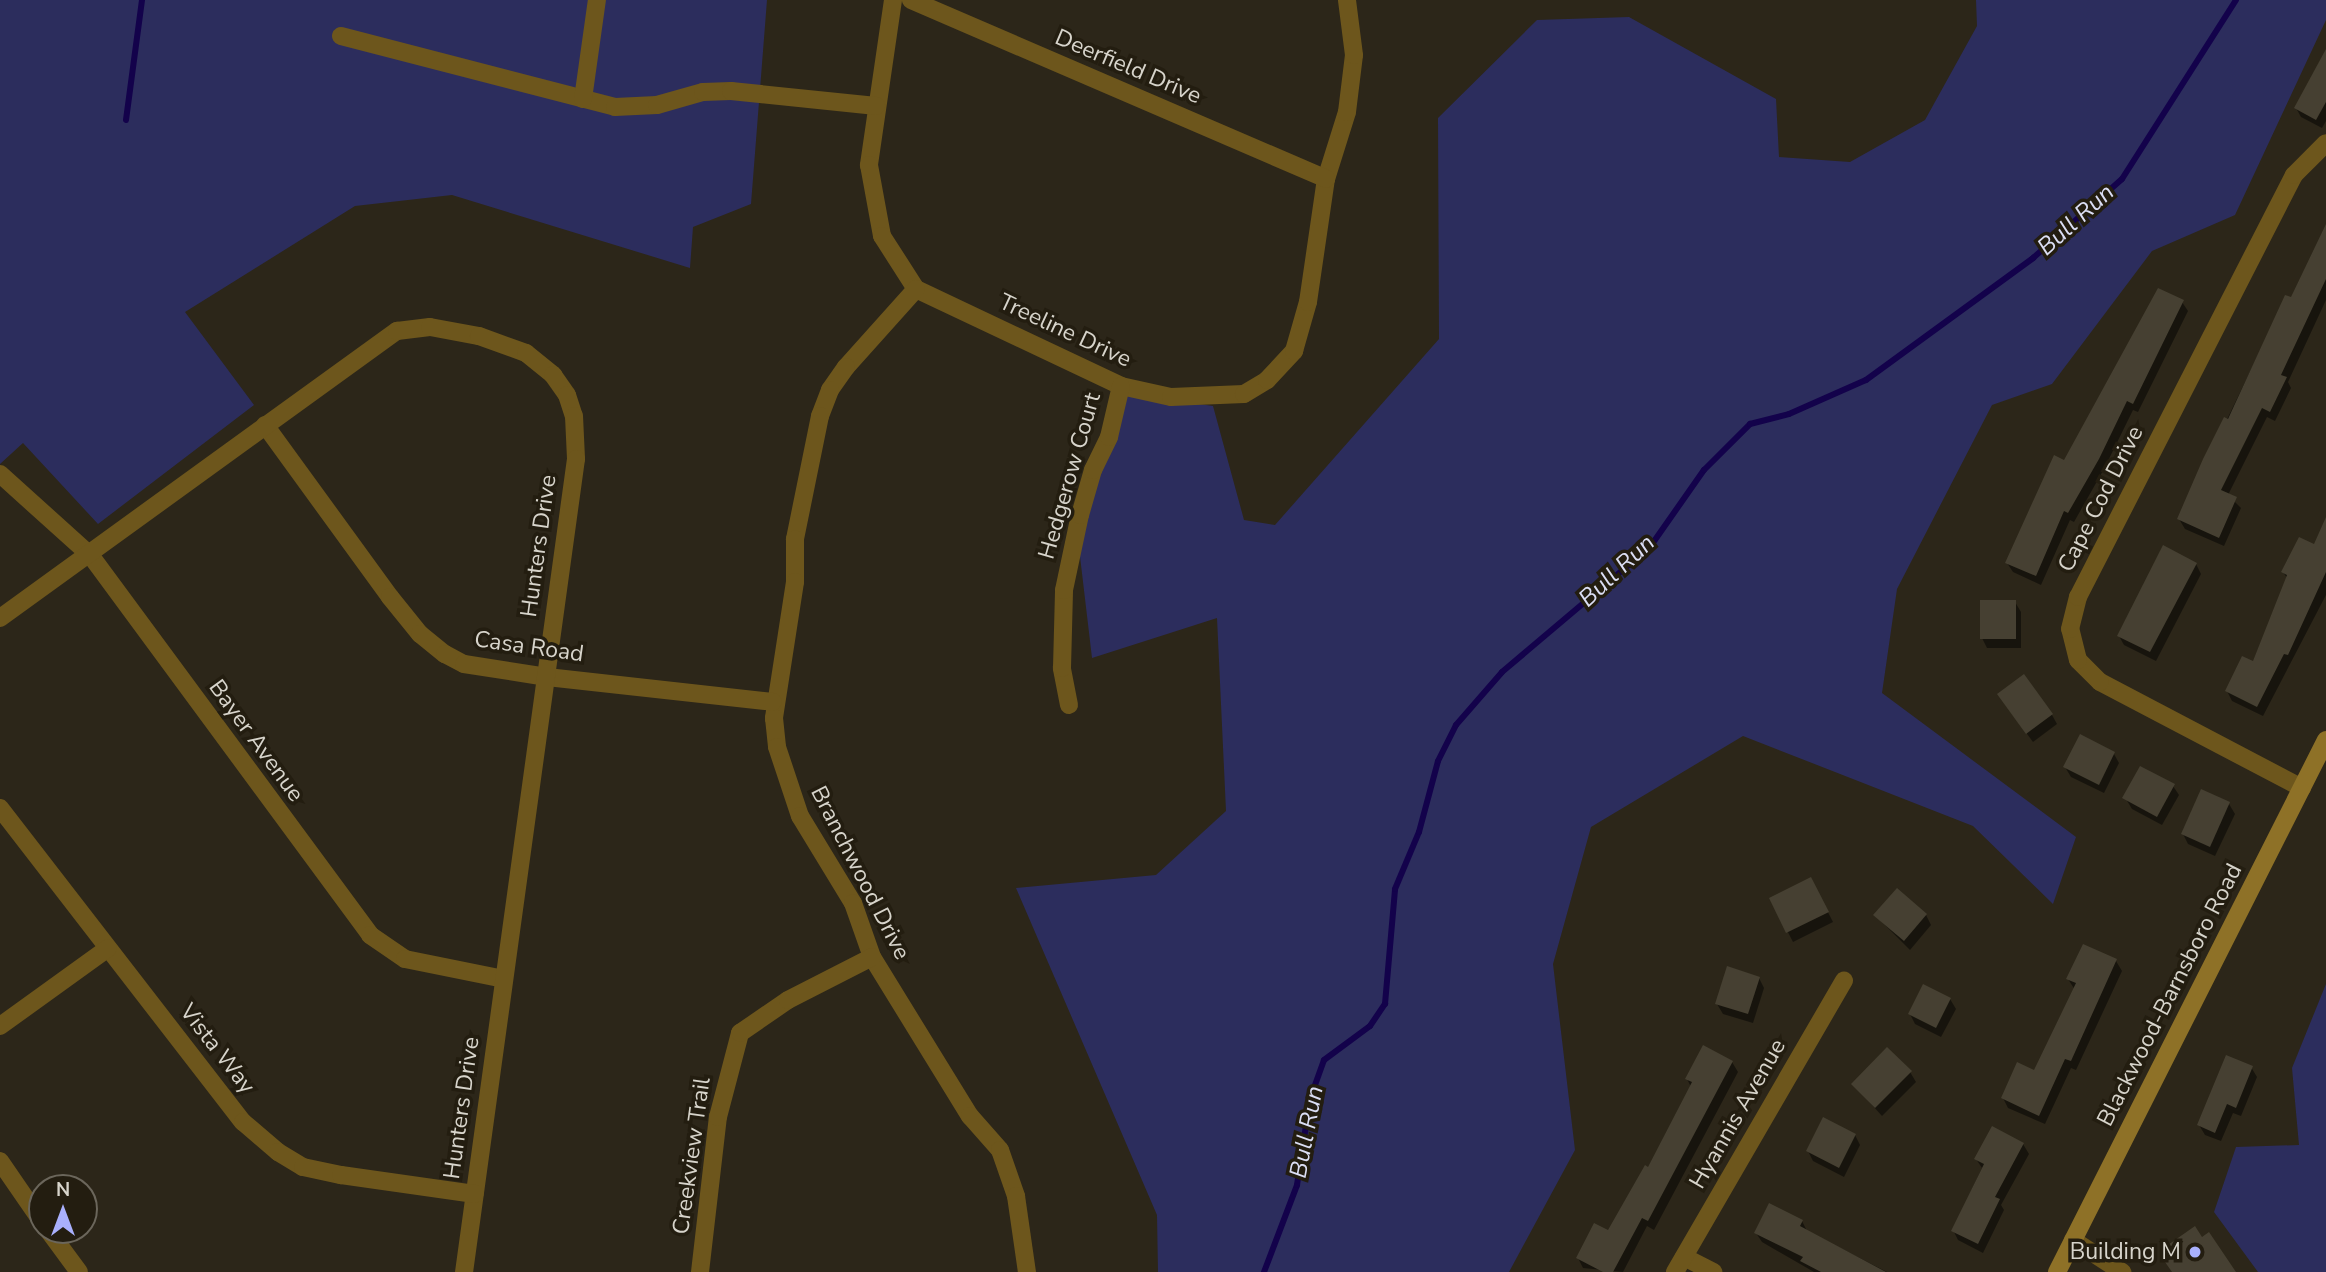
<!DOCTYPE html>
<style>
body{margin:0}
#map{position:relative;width:2326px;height:1272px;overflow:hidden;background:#2c2619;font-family:"Nunito Sans",sans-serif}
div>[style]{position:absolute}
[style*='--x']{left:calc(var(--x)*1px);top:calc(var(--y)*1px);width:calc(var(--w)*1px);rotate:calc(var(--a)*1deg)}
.green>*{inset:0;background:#2c2d5d}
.shadow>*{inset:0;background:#0007}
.stream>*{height:6px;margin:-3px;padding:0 3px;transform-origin:3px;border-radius:3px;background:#13024b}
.building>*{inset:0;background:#464032}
.street>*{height:18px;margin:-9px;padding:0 9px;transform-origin:9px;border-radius:9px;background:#6d561c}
.secondary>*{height:18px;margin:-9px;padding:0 9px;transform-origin:9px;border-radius:9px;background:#8e7127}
.dots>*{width:19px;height:19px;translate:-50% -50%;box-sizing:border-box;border:4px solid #231d10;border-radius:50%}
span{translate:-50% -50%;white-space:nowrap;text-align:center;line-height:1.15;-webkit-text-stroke:7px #231d10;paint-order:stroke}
.street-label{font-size:23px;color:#d7d4cb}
.poi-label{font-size:23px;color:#d7d4cb}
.right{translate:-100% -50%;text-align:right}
.water-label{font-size:24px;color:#dbdef4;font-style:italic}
.north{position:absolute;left:28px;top:1174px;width:70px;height:70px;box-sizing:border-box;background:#231d10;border:2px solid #6b665b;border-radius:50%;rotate:0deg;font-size:19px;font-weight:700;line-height:28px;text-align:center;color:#d7d4cb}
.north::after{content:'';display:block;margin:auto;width:24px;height:32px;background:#a9b0fc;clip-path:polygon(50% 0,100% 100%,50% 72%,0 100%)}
</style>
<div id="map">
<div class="green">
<i style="clip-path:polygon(0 0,767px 0,751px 204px,693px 227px,690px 268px,452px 195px,355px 206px,185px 312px,254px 405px,98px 524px,23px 443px,0 464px)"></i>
<i style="clip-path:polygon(1976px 0,2326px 0,2326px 20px,2235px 215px,2152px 251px,2052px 384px,1992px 405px,1897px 589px,1882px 693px,2076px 837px,2053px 904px,1973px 826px,1743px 736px,1591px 827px,1553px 964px,1575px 1150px,1509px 1272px,1158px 1272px,1157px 1215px,1016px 888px,1156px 875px,1226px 811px,1217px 618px,1092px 658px,1075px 514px,1123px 393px,1213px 406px,1244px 520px,1275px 525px,1439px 339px,1438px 118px,1537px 20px,1629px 17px,1776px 99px,1779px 157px,1850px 162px,1925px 120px,1977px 26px)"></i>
<i style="clip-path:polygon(2326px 984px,2326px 1272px,2258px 1272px,2214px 1212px,2236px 1147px,2299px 1145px,2292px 1068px)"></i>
</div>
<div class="shadow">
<i style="clip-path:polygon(2326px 52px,2326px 121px,2322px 128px,2301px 117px,2296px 108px)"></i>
<i style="clip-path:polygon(2326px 230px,2326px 300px,2288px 382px,2291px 388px,2275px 421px,2267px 417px,2228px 495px,2241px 508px,2224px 546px,2185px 529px,2179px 519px,2286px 297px,2292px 300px)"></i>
<i style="clip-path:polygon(2182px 302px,2188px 311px,2138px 412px,2133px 410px,2104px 469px,2074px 522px,2070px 520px,2041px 585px,2013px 572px,2007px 563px,2065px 463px)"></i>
<i style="clip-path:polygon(2326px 520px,2326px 595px,2263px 716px,2232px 701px,2227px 691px,2253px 663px,2287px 578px,2283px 572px,2315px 547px)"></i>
<i style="clip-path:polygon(2196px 564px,2201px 574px,2156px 661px,2124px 645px,2119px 636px)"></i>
<i style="clip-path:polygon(2015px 602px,2021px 612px,2021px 648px,1987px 648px,1982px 638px)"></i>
<i style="clip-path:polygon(2005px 704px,2052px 715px,2057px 724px,2033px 742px)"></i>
<i style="clip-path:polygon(2114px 754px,2119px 763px,2104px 793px,2071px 777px,2065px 767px)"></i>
<i style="clip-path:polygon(2173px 786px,2179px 795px,2162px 825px,2132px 809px,2126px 799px)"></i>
<i style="clip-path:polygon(2229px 804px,2235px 814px,2215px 856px,2188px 844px,2183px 834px)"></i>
<i style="clip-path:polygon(1816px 889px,1833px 922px,1793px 942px,1771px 899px)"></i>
<i style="clip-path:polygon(1875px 915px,1926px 915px,1931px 925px,1910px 950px)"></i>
<i style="clip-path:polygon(2116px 961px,2122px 971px,2076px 1070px,2071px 1068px,2045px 1124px,2008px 1108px,2003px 1098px,2035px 1072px,2075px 990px,2068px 979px)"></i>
<i style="clip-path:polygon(1759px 978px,1764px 988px,1753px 1023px,1723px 1014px,1717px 1004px)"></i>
<i style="clip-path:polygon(1950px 999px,1956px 1009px,1941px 1037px,1915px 1024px,1910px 1014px)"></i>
<i style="clip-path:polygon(1732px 1062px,1738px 1072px,1654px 1230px,1647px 1226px,1623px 1272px,1583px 1268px,1578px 1258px,1609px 1233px,1649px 1169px,1691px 1087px,1687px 1079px)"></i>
<i style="clip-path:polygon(2251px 1067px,2257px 1077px,2241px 1116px,2233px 1113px,2221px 1141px,2205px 1135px,2199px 1125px)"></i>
<i style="clip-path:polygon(1910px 1072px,1916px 1082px,1882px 1116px,1853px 1084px)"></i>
<i style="clip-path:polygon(1855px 1135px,1860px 1145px,1844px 1177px,1813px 1161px,1808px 1151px)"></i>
<i style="clip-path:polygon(2023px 1144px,2029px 1154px,2001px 1205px,2004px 1210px,1983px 1253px,1958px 1240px,1953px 1230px,1982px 1168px,1976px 1159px)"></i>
<i style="clip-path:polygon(1802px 1221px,1807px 1231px,1887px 1272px,1814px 1272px,1762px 1242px,1756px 1233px)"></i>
</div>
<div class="stream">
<i style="--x:126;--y:120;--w:121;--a:-82.4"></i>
<i style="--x:1264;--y:1272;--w:93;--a:-69.2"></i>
<i style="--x:1297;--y:1185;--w:87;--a:-81.4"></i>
<i style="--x:1310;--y:1099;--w:41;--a:-70.3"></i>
<i style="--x:1324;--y:1060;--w:57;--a:-36.5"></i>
<i style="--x:1370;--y:1026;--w:27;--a:-56"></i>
<i style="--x:1385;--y:1004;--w:115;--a:-85"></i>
<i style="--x:1395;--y:889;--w:62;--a:-67.2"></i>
<i style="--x:1419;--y:832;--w:73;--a:-75"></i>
<i style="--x:1438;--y:761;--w:40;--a:-63.4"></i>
<i style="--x:1456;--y:725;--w:70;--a:-49"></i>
<i style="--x:1502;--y:672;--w:194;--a:-40.2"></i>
<i style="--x:1650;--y:547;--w:94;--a:-55"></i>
<i style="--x:1704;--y:470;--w:65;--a:-45"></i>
<i style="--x:1750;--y:424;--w:40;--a:-14.4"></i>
<i style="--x:1789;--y:414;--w:84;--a:-23.8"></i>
<i style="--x:1866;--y:380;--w:207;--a:-36.1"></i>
<i style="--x:2033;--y:258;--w:119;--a:-41.6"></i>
<i style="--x:2122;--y:179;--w:212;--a:-57.5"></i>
</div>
<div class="building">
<i style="clip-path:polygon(2326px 49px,2326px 102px,2316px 120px,2294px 108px)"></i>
<i style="clip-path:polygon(2326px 224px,2326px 279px,2281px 375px,2287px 377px,2270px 412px,2262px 408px,2221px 490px,2237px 497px,2219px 538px,2177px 519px,2203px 459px,2224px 417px,2228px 419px,2285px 295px,2291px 297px)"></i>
<i style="clip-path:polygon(2158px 288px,2184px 300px,2133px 404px,2127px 401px,2099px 459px,2068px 513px,2064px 511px,2036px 576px,2005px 563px,2054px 455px,2064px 460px)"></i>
<i style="clip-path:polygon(2326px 517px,2326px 572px,2288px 655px,2284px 654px,2257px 707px,2225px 691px,2242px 656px,2253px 661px,2287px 575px,2281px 572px,2299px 537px,2314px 544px)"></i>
<i style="clip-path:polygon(2163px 545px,2197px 563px,2150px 652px,2117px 636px)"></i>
<i style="clip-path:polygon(1980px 600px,2016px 600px,2016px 639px,1980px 639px)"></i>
<i style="clip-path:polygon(2024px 674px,2053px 714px,2026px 734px,1997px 694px)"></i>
<i style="clip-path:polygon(2080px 734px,2115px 752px,2099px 785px,2063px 767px)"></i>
<i style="clip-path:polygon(2140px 766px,2175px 784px,2157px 817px,2122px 798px)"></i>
<i style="clip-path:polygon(2201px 789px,2230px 802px,2210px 847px,2181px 834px)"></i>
<i style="clip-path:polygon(1811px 877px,1829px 912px,1786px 933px,1769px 898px)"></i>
<i style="clip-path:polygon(1897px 888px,1927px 914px,1904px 941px,1873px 915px)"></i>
<i style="clip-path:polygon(2083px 944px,2117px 959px,2071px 1061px,2065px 1059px,2039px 1116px,2001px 1098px,2017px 1062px,2034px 1070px,2076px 983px,2066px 979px)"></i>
<i style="clip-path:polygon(1727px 966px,1760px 977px,1748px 1014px,1715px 1004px)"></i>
<i style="clip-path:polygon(1923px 984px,1951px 998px,1936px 1028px,1908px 1014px)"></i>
<i style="clip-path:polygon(1703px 1045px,1733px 1061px,1648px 1221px,1642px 1218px,1613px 1272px,1603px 1272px,1576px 1258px,1594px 1223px,1608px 1230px,1645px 1165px,1648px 1167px,1692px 1082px,1685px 1079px)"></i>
<i style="clip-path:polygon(1887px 1047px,1912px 1071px,1875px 1108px,1851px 1084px)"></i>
<i style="clip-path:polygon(2226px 1055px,2253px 1066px,2236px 1108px,2227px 1104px,2215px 1133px,2197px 1125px)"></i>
<i style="clip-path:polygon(1823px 1117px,1856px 1134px,1839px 1168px,1806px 1151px)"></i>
<i style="clip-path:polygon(1992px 1126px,2024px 1143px,1995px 1197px,2000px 1199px,1978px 1244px,1951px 1231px,1984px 1164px,1974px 1159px)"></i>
<i style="clip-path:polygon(1769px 1203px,1803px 1220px,1800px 1226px,1886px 1272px,1821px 1272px,1800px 1261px,1803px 1257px,1754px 1233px)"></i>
<i style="clip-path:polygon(2195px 1226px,2202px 1237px,2209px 1232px,2236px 1272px,2172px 1272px,2165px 1262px,2172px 1258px,2165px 1247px)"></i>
</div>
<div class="street">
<i style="--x:893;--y:0;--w:167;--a:98.3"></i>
<i style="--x:869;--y:165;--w:72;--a:79.6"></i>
<i style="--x:882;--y:236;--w:63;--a:57.3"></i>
<i style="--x:916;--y:289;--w:227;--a:25.3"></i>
<i style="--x:1121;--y:386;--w:51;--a:12.4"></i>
<i style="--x:1171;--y:397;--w:73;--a:-2.4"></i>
<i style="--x:1244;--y:394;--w:27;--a:-31"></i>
<i style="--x:1267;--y:380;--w:40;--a:-47"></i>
<i style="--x:1294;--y:351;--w:51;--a:-74.1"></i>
<i style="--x:1308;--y:302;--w:124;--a:-81.7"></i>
<i style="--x:1326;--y:179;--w:70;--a:-72.6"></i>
<i style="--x:1347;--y:112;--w:57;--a:-83"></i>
<i style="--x:1354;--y:55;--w:55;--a:-97.3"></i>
<i style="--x:911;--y:0;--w:452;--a:23.3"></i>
<i style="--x:341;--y:36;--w:283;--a:14.5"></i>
<i style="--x:615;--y:107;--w:42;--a:-2.7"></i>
<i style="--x:657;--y:105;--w:48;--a:-15.8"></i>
<i style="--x:703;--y:92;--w:28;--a:-2"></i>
<i style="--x:731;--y:91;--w:146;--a:5.9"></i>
<i style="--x:583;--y:99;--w:100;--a:-82"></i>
<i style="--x:916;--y:289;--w:105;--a:131.9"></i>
<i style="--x:846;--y:367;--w:28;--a:125"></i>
<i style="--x:830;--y:390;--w:28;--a:111"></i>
<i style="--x:820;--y:416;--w:126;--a:101.5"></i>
<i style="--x:795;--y:539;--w:43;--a:90"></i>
<i style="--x:795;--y:582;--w:138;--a:98.8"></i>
<i style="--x:774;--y:718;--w:29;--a:84"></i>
<i style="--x:777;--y:747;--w:73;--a:71.6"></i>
<i style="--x:800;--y:816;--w:102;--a:58.7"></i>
<i style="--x:853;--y:903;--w:57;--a:70.6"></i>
<i style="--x:872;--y:957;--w:187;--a:58.4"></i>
<i style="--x:970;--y:1116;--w:45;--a:48.6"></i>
<i style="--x:1000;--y:1150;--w:49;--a:70.8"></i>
<i style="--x:1016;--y:1196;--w:77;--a:81.8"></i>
<i style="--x:265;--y:425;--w:213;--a:54"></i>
<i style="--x:390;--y:597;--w:48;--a:51"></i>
<i style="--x:420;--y:634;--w:32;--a:39"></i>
<i style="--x:445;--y:654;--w:21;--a:28"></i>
<i style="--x:464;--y:664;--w:84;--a:8.9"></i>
<i style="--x:547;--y:677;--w:227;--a:6.3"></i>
<i style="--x:0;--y:474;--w:122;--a:42"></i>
<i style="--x:91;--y:556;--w:471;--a:53.6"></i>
<i style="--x:370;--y:935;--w:42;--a:34.4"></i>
<i style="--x:405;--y:959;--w:101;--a:11.4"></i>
<i style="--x:0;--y:618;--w:490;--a:-35.9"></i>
<i style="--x:397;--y:331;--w:33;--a:-7"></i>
<i style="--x:430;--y:327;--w:50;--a:10.4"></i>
<i style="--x:479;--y:336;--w:50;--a:19.9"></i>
<i style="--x:526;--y:353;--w:35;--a:39"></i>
<i style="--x:553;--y:375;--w:24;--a:55"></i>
<i style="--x:567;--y:395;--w:22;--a:72"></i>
<i style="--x:574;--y:416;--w:43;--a:87.3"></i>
<i style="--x:576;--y:459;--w:821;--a:97.84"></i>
<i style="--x:1069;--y:705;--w:38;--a:-101"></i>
<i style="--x:1062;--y:668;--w:78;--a:-88.5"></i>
<i style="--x:1064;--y:590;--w:77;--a:-78"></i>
<i style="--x:1080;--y:515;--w:47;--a:-73.9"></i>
<i style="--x:1093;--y:470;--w:37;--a:-64"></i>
<i style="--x:1109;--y:437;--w:52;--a:-76.8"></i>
<i style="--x:2302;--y:788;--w:228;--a:-152.3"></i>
<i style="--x:2100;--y:682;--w:31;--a:-135"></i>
<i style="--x:2078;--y:660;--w:32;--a:-104"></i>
<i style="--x:2070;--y:629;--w:33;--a:-76"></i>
<i style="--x:2078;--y:597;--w:474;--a:-62.9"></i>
<i style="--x:2294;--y:175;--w:45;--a:-45"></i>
<i style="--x:0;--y:808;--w:397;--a:52.3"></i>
<i style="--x:243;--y:1122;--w:46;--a:40.6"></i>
<i style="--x:278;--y:1152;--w:29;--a:31"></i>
<i style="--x:303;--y:1167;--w:39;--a:12"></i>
<i style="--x:341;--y:1175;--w:135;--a:8.1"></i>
<i style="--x:0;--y:1026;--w:133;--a:-35.8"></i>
<i style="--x:0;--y:1161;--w:74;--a:55.5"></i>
<i style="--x:48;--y:1230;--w:52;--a:53.6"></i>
<i style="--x:2073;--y:1240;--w:59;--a:33.1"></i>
<i style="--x:1684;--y:1257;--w:33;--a:27"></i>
<i style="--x:700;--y:1272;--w:156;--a:-83.4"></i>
<i style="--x:718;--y:1117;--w:87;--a:-75.3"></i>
<i style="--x:740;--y:1033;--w:58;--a:-34.5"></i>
<i style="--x:788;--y:1000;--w:94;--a:-27.1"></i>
<i style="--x:1675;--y:1272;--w:337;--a:-59.9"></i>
</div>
<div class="secondary">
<i style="--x:2057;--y:1272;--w:596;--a:-63.18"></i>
</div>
<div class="dots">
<i style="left:2195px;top:1252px;background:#a9b0fc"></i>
</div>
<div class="street-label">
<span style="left:1128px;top:67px;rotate:23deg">Deerfield Drive</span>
<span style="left:1065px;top:331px;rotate:25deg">Treeline Drive</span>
<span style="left:1070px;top:476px;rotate:-74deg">Hedgerow Court</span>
<span style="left:2101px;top:499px;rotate:-63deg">Cape Cod Drive</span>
<span style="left:539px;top:546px;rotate:-82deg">Hunters Drive</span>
<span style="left:529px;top:647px;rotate:8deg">Casa Road</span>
<span style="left:256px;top:741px;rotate:54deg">Bayer Avenue</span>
<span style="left:860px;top:873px;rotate:63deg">Branchwood Drive</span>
<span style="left:2170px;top:995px;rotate:-63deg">Blackwood-Barnsboro Road</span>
<span style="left:217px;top:1049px;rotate:52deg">Vista Way</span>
<span style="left:462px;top:1108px;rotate:-82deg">Hunters Drive</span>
<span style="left:1738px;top:1114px;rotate:-60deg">Hyannis Avenue</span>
<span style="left:692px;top:1156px;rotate:-82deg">Creekview Trail</span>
</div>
<div class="poi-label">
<span class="right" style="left:2181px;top:1252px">Building M</span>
</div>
<div class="water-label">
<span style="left:2076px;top:220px;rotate:-42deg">Bull Run</span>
<span style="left:1617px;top:571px;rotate:-43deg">Bull Run</span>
<span style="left:1307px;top:1132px;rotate:-79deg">Bull Run</span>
</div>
<div class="north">N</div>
</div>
